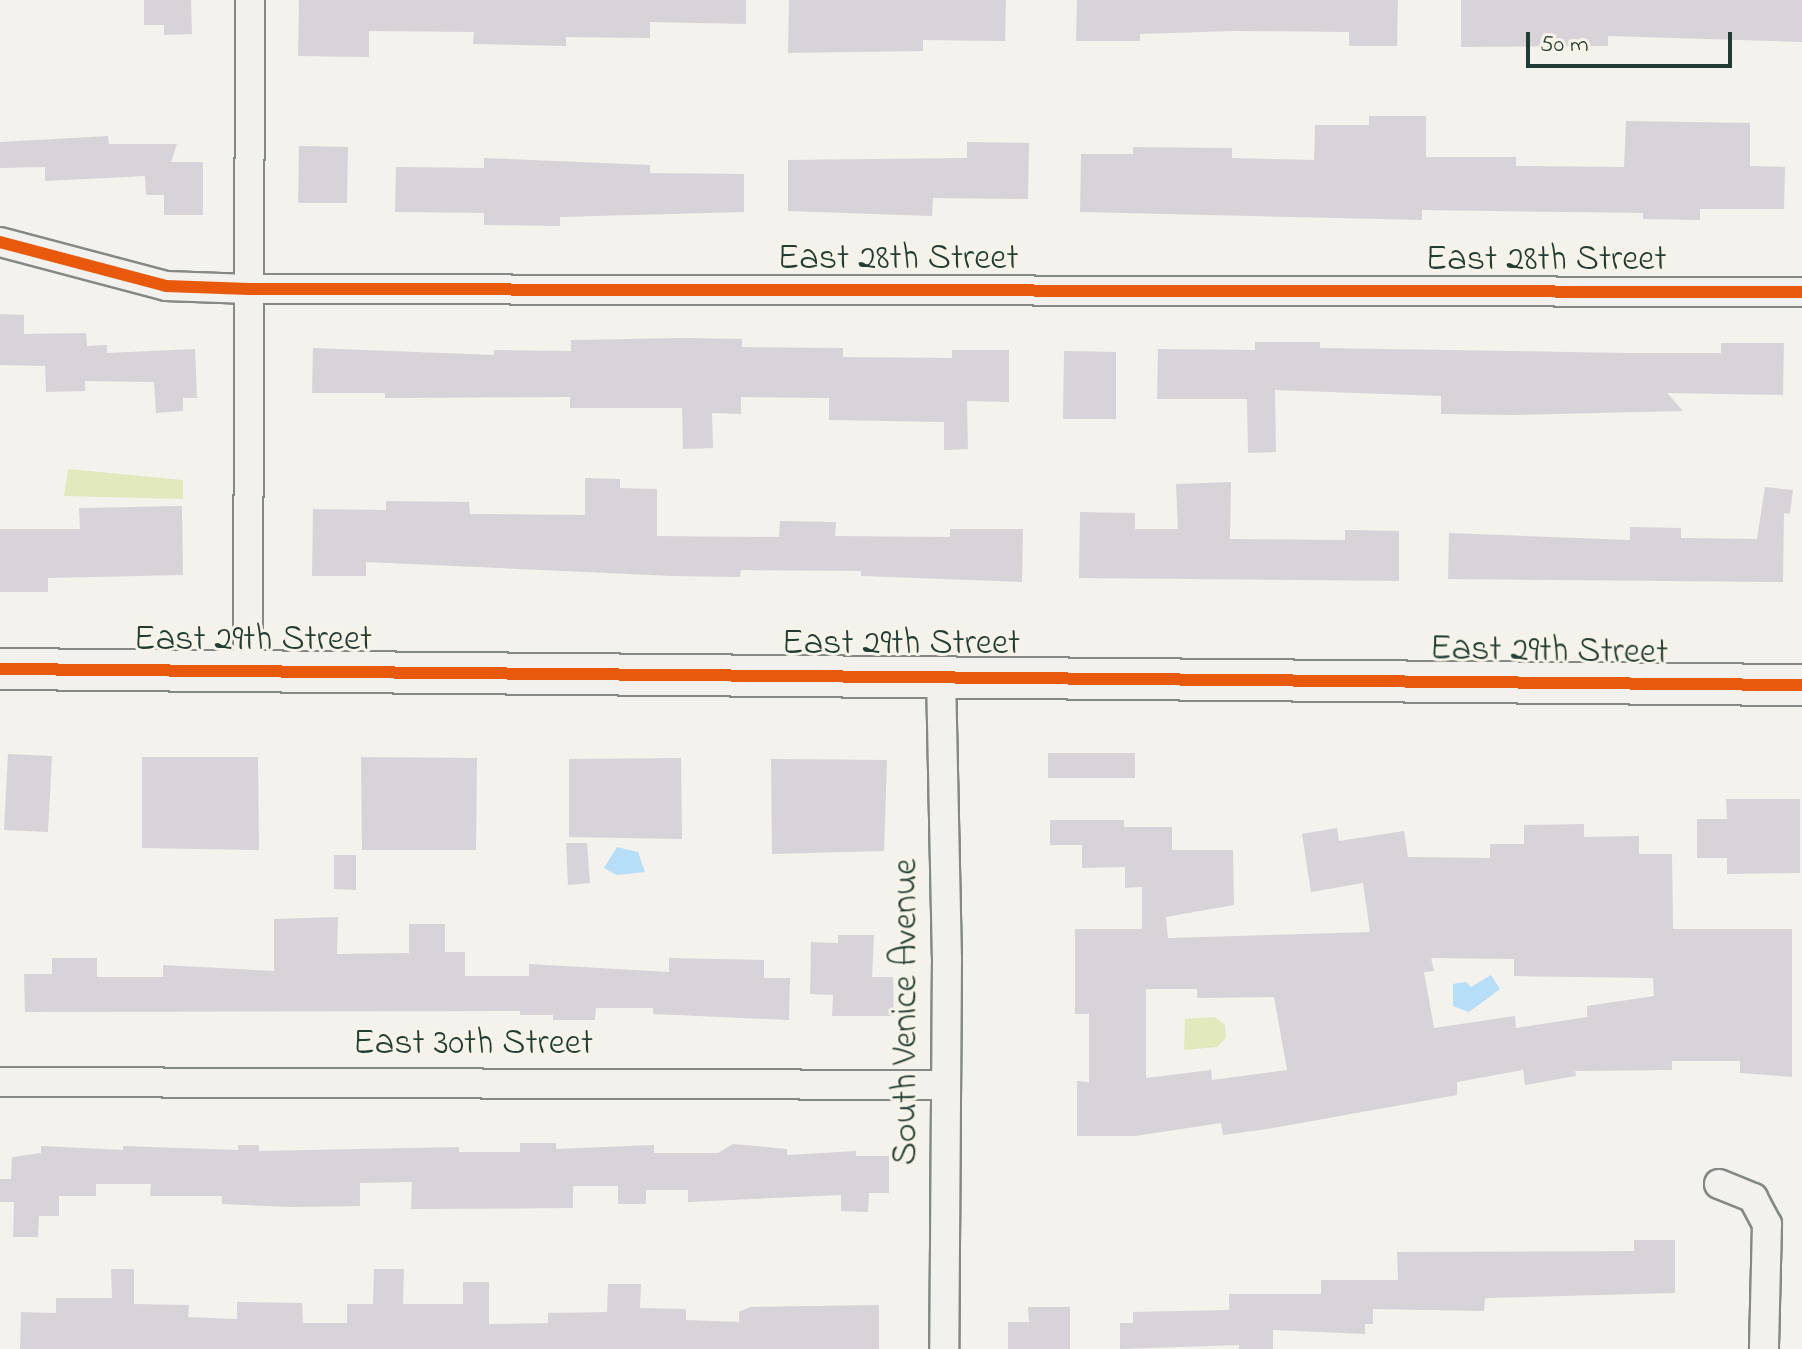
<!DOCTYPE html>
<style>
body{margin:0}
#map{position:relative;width:1802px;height:1349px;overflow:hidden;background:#f4f2ec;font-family:"Indie Flower",sans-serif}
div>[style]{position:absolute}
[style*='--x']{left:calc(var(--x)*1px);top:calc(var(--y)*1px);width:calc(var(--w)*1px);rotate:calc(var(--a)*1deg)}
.green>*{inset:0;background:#e2eabd}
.water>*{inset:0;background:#b7def8}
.building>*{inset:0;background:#d7d3d9}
.roads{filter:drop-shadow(2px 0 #848985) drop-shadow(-2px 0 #848985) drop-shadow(0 2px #848985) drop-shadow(0 -2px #848985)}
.street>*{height:28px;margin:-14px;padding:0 14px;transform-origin:14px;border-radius:14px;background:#f2f1ed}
.secondary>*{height:40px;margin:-20px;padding:0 20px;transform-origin:20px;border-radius:20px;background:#f2f1ed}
.cycleway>*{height:12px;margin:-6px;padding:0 6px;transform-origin:6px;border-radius:6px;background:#e8590c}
span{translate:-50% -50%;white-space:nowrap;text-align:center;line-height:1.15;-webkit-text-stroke:6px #f7f3e8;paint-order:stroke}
.street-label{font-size:36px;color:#1f3d34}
.scale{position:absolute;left:1526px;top:32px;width:206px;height:36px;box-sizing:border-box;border:4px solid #1f3d34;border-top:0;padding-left:10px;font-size:24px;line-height:28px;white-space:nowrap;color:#1f3d34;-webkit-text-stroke:6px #f7f3e8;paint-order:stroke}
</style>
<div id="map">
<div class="green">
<i style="clip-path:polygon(68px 469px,183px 480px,183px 499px,64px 496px)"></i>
<i style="clip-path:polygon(1215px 1017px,1225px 1025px,1226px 1038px,1217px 1047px,1184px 1050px,1185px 1019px)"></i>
</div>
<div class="water">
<i style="clip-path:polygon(617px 847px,638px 852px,645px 872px,617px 875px,604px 868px)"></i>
<i style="clip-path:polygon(1491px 975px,1500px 989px,1469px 1012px,1453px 1006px,1453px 984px,1466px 982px,1471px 987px)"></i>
</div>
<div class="building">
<i style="clip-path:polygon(144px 0,191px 0,192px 34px,164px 35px,164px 25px,144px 25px)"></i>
<i style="clip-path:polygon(299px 0,746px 0,746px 24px,650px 22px,650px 38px,566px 37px,566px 46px,473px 44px,474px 32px,369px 31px,369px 57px,298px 56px)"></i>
<i style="clip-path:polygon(789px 0,1006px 0,1005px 41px,923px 40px,923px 51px,788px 53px)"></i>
<i style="clip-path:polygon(1077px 0,1398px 0,1397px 46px,1349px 46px,1349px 32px,1233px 31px,1140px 34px,1140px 41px,1076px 41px)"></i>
<i style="clip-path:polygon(1461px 0,1802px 0,1802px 42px,1608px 36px,1608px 46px,1461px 47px)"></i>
<i style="clip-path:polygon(1369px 116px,1426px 116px,1426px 157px,1516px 157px,1516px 166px,1624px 167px,1626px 121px,1750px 123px,1750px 166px,1785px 167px,1784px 209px,1700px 209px,1700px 220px,1643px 219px,1643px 213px,1422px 210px,1422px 220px,1080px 212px,1081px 154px,1133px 154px,1133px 147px,1232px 148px,1232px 158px,1314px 160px,1315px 125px,1369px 125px)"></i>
<i style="clip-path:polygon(108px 136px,109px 144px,177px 144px,171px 162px,203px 162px,203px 215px,164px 215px,164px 195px,146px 195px,145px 176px,45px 181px,45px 167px,0 168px,0 142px)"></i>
<i style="clip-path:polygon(967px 142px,1029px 143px,1028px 199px,933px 198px,932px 216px,788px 211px,788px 160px,967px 158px)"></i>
<i style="clip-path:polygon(299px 146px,348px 147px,347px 203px,298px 203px)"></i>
<i style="clip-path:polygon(484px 158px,650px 165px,650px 173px,744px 174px,744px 212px,560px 217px,560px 226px,484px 225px,484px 213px,395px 212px,396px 167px,484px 168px)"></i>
<i style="clip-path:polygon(0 314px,24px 315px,24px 334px,86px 333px,87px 346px,107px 345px,107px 353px,195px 349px,197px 398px,183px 398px,183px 411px,156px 413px,154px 382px,85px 381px,85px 391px,46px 392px,45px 366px,0 365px)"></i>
<i style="clip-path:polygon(683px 338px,742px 339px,742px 347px,843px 348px,843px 357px,952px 358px,952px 350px,1009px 350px,1009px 402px,967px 401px,968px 449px,944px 450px,944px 422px,829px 420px,829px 398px,741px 397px,741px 414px,712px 413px,713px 448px,683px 449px,682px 408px,570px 408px,570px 397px,385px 398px,385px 393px,312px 393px,313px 348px,494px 355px,494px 350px,571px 351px,571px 340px)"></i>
<i style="clip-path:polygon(1255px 342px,1320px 342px,1320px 348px,1629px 353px,1721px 353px,1721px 343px,1784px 343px,1783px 395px,1667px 393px,1683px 411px,1514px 415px,1441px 414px,1441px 396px,1275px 390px,1276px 452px,1248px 453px,1247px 399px,1157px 399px,1158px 349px,1255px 350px)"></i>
<i style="clip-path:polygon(1064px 351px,1116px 352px,1116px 419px,1063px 419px)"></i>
<i style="clip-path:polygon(585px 478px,620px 479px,620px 488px,657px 489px,657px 536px,779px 537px,780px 521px,836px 522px,835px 536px,950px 537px,950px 529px,1023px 529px,1022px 582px,861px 576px,861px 571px,741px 570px,740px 577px,673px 576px,366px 562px,366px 576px,312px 576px,313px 509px,386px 510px,386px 501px,469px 502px,470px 514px,585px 515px)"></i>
<i style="clip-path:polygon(1231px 482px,1230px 539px,1345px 540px,1345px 530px,1399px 531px,1399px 581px,1079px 578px,1080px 512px,1135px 513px,1135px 529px,1178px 529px,1176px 484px)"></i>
<i style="clip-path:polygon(1765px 487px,1793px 490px,1790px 514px,1784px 513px,1783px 582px,1448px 579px,1449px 533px,1630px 540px,1630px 527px,1681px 528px,1681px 538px,1757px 539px)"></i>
<i style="clip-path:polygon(182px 506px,183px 575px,48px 578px,48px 592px,0 592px,0 529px,80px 529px,79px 508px)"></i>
<i style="clip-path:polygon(1048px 753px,1135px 753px,1135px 778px,1048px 778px)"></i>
<i style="clip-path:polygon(8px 754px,52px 756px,48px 832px,4px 830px)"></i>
<i style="clip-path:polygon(142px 757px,258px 757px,259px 850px,142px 848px)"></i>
<i style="clip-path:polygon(361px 757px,477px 758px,476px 850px,362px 850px)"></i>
<i style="clip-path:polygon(681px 758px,682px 839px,569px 837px,569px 759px)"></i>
<i style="clip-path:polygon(771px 759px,887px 760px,884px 851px,772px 854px)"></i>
<i style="clip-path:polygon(1726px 799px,1800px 799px,1800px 873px,1727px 874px,1727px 858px,1697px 858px,1697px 819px,1727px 819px)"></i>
<i style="clip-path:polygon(evenodd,1050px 820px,1124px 820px,1124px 827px,1172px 827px,1172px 850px,1233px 850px,1234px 905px,1166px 917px,1168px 938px,1370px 932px,1363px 883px,1311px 892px,1302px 834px,1337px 828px,1339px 841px,1404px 831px,1408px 857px,1490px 858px,1490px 844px,1524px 844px,1524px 825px,1584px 824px,1584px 837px,1639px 836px,1639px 854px,1672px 854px,1673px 929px,1792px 929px,1792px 1077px,1740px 1073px,1740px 1061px,1672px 1061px,1672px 1070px,1575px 1071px,1576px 1076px,1525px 1085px,1523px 1070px,1457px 1082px,1457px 1095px,1267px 1129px,1223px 1135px,1221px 1123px,1135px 1136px,1077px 1136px,1077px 1081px,1089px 1082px,1089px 1014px,1075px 1014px,1075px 929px,1142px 929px,1142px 887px,1125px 888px,1125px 867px,1082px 868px,1082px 845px,1050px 845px,1050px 820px,1431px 958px,1514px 959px,1514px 976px,1653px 978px,1654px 996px,1587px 1006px,1587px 1017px,1516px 1028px,1515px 1016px,1434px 1028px,1424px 972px,1434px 971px,1431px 958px,1050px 820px,1146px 989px,1197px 989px,1197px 998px,1274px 997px,1287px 1070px,1212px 1080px,1211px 1070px,1146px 1078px,1146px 989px)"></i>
<i style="clip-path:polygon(566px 843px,587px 843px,590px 883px,568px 885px)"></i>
<i style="clip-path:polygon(334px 855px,356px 855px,356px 890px,334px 889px)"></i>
<i style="clip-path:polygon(338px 917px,337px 954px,409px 953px,409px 924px,445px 924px,445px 952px,465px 952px,465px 976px,529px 976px,529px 964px,669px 972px,669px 958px,764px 960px,764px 978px,790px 978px,789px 1020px,653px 1014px,653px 1008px,596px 1008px,595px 1020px,553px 1020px,553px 1015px,520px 1015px,520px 1011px,25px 1012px,24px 974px,52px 974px,52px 958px,97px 958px,97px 977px,163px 977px,163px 965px,274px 971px,274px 919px)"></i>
<i style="clip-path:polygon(838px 935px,874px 935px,872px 977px,893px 977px,894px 1016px,832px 1016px,833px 995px,810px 994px,811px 942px,838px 943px)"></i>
<i style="clip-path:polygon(520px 1143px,556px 1143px,556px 1149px,654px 1145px,654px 1153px,718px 1153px,733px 1144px,787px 1149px,787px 1155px,856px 1151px,856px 1156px,889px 1156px,889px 1193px,869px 1193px,868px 1212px,841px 1211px,841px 1195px,688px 1202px,688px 1190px,646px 1190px,646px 1204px,618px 1204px,618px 1186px,573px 1186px,573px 1208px,411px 1209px,412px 1182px,360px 1183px,360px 1206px,291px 1207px,222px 1204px,222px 1196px,150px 1196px,151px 1184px,96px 1184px,96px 1196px,59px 1196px,59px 1216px,39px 1216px,38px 1237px,13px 1237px,14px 1202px,0 1202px,0 1179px,11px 1179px,12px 1157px,41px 1153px,41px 1146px,123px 1150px,123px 1146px,238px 1150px,238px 1145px,259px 1145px,259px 1151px,459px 1147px,459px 1152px,520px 1152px)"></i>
<i style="clip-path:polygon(1634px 1240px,1675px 1240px,1675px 1293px,1485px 1298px,1484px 1311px,1373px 1309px,1373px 1324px,1365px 1324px,1365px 1334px,1273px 1330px,1273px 1349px,1239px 1349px,1239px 1345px,1120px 1349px,1120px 1323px,1133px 1323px,1133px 1312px,1229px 1310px,1229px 1294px,1321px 1294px,1321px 1280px,1398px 1280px,1397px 1252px,1634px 1251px)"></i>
<i style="clip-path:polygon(111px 1269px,134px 1269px,134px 1304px,189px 1305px,188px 1317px,237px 1319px,237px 1302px,302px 1303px,303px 1323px,347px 1323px,347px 1304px,373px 1304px,374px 1269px,404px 1269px,403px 1304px,463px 1304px,463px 1282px,489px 1282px,489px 1324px,548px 1323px,548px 1313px,607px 1312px,608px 1284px,641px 1284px,640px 1308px,686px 1309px,686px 1320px,739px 1322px,739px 1312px,750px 1307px,879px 1305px,879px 1349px,20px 1349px,21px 1312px,56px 1313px,56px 1298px,112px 1298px)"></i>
<i style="clip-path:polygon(1028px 1307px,1070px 1307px,1070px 1349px,1008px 1349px,1008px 1322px,1029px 1322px)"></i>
</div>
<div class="roads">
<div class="street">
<i style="--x:0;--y:242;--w:172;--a:14.8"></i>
<i style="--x:166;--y:286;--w:83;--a:2.1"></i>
<i style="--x:249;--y:289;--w:1553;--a:0.11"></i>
<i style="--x:248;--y:671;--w:671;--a:-89.83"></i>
<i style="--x:941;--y:675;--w:283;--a:88.8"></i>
<i style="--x:947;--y:958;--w:391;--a:90.4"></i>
<i style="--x:0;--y:1082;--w:945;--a:0.18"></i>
<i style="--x:1719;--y:1184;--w:37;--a:22"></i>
<i style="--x:1753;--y:1198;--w:30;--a:62"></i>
<i style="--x:1767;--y:1224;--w:125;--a:91.4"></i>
</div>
<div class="secondary">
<i style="--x:0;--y:669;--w:1802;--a:0.51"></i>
</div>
</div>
<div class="cycleway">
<i style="--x:0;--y:242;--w:172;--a:14.8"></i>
<i style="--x:166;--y:286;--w:83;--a:2.1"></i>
<i style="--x:249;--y:289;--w:1553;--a:0.11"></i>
<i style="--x:0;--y:669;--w:1802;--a:0.51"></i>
</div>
<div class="street-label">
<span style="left:898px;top:260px">East 28th Street</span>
<span style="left:1546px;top:261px">East 28th Street</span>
<span style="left:253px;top:641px">East 29th Street</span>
<span style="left:901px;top:645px">East 29th Street</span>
<span style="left:1549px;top:652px;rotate:1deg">East 29th Street</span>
<span style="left:907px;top:1012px;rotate:-90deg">South Venice Avenue</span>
<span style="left:473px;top:1045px">East 30th Street</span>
</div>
<div class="scale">50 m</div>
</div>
